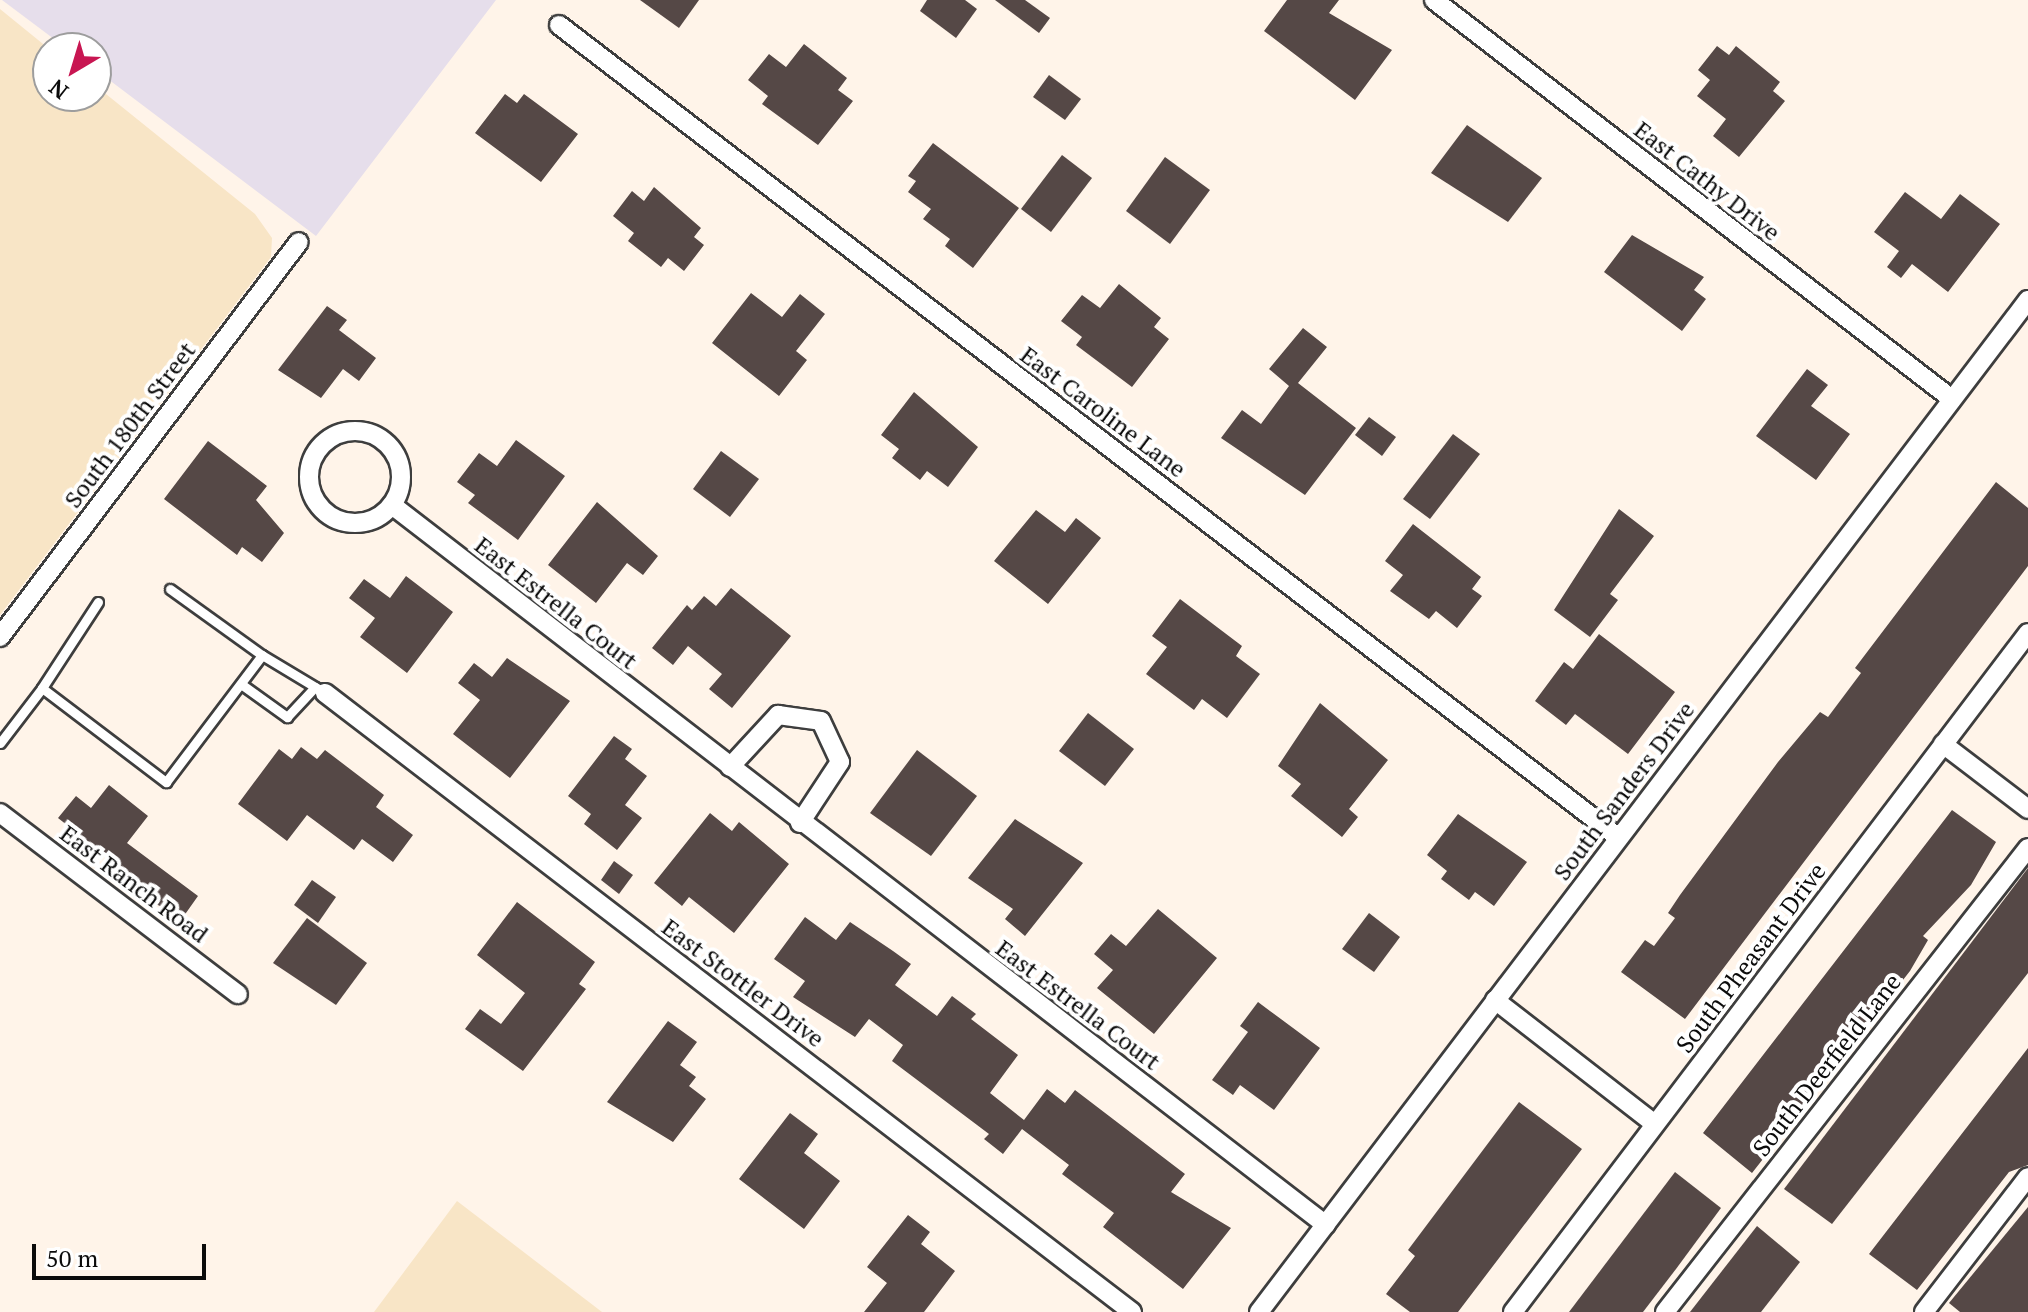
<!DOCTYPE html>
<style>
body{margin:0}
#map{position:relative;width:2028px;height:1312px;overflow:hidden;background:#fff4e9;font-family:"PT Serif",serif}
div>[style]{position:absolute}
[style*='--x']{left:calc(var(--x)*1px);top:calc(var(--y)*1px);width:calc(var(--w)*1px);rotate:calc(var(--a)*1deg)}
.industrial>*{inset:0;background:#e6deeb}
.farmland>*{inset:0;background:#f8e5c6}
.building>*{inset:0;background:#554846}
.roads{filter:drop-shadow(2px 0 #3e3e3e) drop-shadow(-2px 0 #3e3e3e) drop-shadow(0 2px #3e3e3e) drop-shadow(0 -2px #3e3e3e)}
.service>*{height:9px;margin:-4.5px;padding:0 4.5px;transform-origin:4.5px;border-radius:4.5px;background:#fff}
.minor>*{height:18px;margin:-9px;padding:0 9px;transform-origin:9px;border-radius:9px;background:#fff}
.minor>.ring{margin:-9px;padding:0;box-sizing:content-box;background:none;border:18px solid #fff;border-radius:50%}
span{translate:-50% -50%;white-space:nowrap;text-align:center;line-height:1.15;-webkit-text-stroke:8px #fff;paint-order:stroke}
.street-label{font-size:24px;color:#0b0b0b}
.north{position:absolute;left:32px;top:32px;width:80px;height:80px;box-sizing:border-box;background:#fff;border:2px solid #9d9d9d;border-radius:50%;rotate:218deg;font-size:22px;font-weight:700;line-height:32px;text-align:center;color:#0b0b0b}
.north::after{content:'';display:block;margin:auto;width:28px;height:36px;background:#c81652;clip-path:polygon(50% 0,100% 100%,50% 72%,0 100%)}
.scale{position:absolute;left:32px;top:1244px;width:174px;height:36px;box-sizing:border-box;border:4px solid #0b0b0b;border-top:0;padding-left:10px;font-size:24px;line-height:28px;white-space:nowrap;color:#0b0b0b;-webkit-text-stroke:6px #fff;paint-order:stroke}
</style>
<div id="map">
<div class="industrial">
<i style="clip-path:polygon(2px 0,496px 0,316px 236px,96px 70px,96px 48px,66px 48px)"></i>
</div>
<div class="farmland">
<i style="clip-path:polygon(0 9px,48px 48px,48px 96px,96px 96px,96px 86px,255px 214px,272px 238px,271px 257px,0 615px)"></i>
<i style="clip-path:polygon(457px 1201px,602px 1312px,374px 1312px)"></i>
</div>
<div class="building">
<i style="clip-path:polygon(640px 0,699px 0,679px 28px)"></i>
<i style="clip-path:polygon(927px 0,965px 0,977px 9px,956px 38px,920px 11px)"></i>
<i style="clip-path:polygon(995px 0,1025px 0,1050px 18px,1039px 33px)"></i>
<i style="clip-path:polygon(1287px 0,1339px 0,1329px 13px,1392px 50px,1355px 100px,1264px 31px)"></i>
<i style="clip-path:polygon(804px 44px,847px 78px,838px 90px,853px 101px,818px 145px,762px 104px,768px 96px,748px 80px,769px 54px,786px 67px)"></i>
<i style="clip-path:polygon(1717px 46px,1729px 55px,1736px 46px,1780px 82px,1773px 91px,1785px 101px,1739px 157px,1713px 136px,1726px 119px,1697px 96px,1710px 80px,1698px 70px)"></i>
<i style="clip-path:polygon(1049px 75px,1081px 99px,1065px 120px,1033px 97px)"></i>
<i style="clip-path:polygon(505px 94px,517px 103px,524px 94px,578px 134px,541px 182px,475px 133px)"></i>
<i style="clip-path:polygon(1467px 125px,1542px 178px,1508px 222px,1431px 173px)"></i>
<i style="clip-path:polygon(933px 143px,1019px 208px,973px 268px,945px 246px,950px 239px,923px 219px,931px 209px,908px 192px,916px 181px,908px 176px)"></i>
<i style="clip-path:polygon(1062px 155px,1092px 178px,1051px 232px,1021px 209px)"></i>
<i style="clip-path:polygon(1165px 157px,1210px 190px,1170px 244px,1126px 211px)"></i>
<i style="clip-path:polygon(654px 187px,701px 228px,694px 237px,704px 245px,684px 271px,668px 258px,661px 267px,628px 241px,634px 233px,613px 216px,632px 191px,644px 201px)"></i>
<i style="clip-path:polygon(1905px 192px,1941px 219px,1960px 194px,2000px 224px,1948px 292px,1912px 264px,1901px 278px,1887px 267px,1899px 251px,1874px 232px)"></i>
<i style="clip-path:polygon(1632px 235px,1704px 277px,1694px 290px,1706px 299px,1682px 331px,1604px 272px)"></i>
<i style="clip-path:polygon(1119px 284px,1161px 318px,1154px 327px,1169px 339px,1132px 387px,1076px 345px,1082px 337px,1061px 321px,1082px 295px,1100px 308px)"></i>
<i style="clip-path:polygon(751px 293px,782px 317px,800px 294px,825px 314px,796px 351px,807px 360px,779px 396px,712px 343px)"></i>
<i style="clip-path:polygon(327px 306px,347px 320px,339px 330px,376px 358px,359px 381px,343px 369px,321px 398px,278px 370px)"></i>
<i style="clip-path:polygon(1303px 328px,1327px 347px,1298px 383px,1356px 428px,1305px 495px,1221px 438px,1242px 410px,1261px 424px,1289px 386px,1269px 369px)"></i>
<i style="clip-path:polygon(1807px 369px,1828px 385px,1811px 406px,1850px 434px,1816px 480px,1756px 436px)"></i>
<i style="clip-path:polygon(914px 392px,978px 447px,948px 487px,927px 471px,920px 480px,892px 458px,899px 449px,881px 435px)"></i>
<i style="clip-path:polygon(1369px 417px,1396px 437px,1382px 456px,1355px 435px)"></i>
<i style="clip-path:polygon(1453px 434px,1480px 454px,1430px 519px,1403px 499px)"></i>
<i style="clip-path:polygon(516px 440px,565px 476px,518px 540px,468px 503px,475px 495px,457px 482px,479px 453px,497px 466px)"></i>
<i style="clip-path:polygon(208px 441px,267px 486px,256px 500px,284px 533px,262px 562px,242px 547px,237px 555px,164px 499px)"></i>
<i style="clip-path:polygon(721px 451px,759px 479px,730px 517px,693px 489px)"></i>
<i style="clip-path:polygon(1996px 482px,2028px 508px,2028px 566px,1685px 1019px,1621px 972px,1645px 940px,1654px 946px,1675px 918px,1668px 913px,1680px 895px,1778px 762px,1820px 712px,1828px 717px,1861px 673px,1855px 668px)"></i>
<i style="clip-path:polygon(597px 502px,658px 556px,643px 575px,627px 563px,596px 603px,548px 565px)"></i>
<i style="clip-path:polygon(1619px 509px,1654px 536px,1610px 594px,1618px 600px,1590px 637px,1554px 610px)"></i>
<i style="clip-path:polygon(1036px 510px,1065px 532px,1076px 518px,1101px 538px,1048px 604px,994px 561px)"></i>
<i style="clip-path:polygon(1413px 524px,1481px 577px,1472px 589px,1482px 596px,1457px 628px,1436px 611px,1429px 619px,1390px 591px,1403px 575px,1385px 561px)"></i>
<i style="clip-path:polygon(406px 576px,453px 612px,407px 673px,360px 637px,375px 618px,349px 598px,364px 579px,390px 598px)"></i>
<i style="clip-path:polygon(731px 588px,791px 636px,732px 708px,709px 689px,722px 674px,688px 646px,673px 665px,652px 648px,687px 605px,692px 610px,704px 596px,716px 606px)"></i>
<i style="clip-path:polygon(1180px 599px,1242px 646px,1236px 656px,1260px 674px,1227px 718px,1202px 699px,1194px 710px,1146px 674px,1167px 647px,1152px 636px)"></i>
<i style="clip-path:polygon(1599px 634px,1675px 692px,1628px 754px,1575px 714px,1566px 725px,1535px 701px,1564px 662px,1573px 669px)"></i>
<i style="clip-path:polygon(507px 658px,570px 701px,510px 778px,453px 734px,480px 700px,458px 683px,474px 663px,492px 677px)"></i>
<i style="clip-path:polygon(1320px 703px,1388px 760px,1349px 809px,1358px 817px,1342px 837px,1291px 796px,1301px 784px,1278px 766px)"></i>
<i style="clip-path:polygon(1088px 713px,1134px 749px,1105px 786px,1059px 751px)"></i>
<i style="clip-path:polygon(614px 736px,632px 749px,625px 759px,647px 776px,625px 805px,642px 818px,617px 850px,584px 824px,591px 814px,568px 796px)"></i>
<i style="clip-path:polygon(301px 747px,317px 759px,325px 750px,384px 795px,376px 807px,413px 835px,393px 862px,362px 839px,354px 850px,307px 815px,287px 841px,238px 804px,279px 749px,292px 759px)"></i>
<i style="clip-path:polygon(917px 750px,977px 796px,931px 856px,870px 813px)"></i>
<i style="clip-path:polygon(109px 785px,148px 816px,127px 843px,198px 896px,181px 920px,112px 875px,119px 866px,58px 818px,76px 796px,91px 808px)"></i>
<i style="clip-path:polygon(1952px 810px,1996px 842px,1971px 885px,1923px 936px,1928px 940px,1910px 971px,1752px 1173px,1703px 1133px)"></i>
<i style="clip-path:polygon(710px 813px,732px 831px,739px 822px,789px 864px,734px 933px,689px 897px,682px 906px,654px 883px)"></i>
<i style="clip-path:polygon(1458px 814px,1527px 862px,1494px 906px,1475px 892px,1469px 900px,1441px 879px,1447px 871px,1427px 855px)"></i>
<i style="clip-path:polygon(1015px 819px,1083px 863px,1025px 936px,1005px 919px,1013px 909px,968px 878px)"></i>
<i style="clip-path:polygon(614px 861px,633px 875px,619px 894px,601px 880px)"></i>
<i style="clip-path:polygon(2028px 868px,2028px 973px,1832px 1224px,1784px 1189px)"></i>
<i style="clip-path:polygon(312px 880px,336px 897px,318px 923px,294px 905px)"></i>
<i style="clip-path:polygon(517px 902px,595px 962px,579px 984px,586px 989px,523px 1071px,465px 1029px,480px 1009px,501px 1024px,525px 993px,477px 955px)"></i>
<i style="clip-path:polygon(1158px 909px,1217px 958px,1154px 1034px,1097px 988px,1113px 970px,1094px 954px,1111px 934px,1126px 946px)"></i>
<i style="clip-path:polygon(1369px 913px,1400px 937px,1374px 972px,1342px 949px)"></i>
<i style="clip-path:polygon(805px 917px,836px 940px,850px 922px,893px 951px,911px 964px,895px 985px,937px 1016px,952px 996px,976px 1014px,971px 1019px,1018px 1055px,990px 1093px,1024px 1120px,1047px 1089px,1065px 1103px,1075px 1090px,1185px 1174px,1171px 1192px,1231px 1228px,1183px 1289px,1103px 1227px,1114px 1213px,1062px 1174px,1069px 1165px,1022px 1129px,1003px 1154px,984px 1139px,989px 1134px,892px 1061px,903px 1045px,869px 1019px,855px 1037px,793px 997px,805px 981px,774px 959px)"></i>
<i style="clip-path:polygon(307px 918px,367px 963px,336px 1005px,273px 963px)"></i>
<i style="clip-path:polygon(1258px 1002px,1320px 1048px,1274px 1110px,1240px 1085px,1233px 1095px,1212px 1080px,1248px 1032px,1240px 1026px)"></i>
<i style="clip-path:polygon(668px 1021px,697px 1042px,680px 1065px,696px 1077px,689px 1086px,706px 1099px,673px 1142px,607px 1102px)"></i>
<i style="clip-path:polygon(2028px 1048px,2028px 1165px,2009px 1172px,1917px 1290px,1869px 1254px)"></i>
<i style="clip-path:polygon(1519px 1102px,1582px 1149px,1458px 1312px,1410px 1312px,1386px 1294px,1415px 1256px,1408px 1250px)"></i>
<i style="clip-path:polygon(790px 1113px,818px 1134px,804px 1153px,840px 1181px,804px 1229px,739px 1179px)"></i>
<i style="clip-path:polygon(1675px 1172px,1721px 1208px,1676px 1269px,1643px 1312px,1569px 1312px)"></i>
<i style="clip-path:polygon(2028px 1207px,2028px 1312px,1960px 1312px,1949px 1303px)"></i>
<i style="clip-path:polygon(908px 1215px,930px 1232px,921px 1244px,955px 1271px,924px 1312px,864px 1312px,887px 1283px,867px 1267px)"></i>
<i style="clip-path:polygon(1757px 1226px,1800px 1262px,1761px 1312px,1690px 1312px)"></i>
</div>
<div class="roads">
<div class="service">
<i style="--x:170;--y:589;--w:113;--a:35.7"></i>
<i style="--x:98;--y:602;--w:103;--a:123.1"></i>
<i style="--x:42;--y:688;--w:156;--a:37.2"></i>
<i style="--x:166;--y:782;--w:159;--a:-52.9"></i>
<i style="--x:262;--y:655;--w:74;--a:31.1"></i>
<i style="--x:241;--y:684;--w:57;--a:35.7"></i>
<i style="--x:287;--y:717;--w:41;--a:-47"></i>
<i style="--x:0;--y:743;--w:69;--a:-52.6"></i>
</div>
<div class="minor">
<i style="--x:1434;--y:0;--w:654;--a:37.61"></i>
<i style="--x:559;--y:25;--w:1334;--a:37.48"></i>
<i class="ring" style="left:309px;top:431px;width:74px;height:74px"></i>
<i style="--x:392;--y:505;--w:1179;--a:37.63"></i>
<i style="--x:0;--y:637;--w:495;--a:-52.9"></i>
<i style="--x:325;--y:693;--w:1017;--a:37.49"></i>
<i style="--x:1943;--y:744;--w:107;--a:37.4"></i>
<i style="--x:730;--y:767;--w:71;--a:-47.3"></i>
<i style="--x:778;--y:715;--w:43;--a:7.9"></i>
<i style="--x:821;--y:721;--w:45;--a:65.1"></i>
<i style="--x:840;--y:762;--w:73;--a:123.3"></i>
<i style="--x:0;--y:813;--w:299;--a:37.3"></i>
<i style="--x:1495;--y:1000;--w:202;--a:37.8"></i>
<i style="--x:1259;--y:1312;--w:1271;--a:-52.77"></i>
<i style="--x:1513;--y:1312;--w:852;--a:-52.82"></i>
<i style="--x:1665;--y:1312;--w:589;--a:-51.96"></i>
<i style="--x:1924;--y:1312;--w:170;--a:-52.4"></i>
</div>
</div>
<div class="street-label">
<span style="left:1707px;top:181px;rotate:38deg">East Cathy Drive</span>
<span style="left:1103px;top:412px;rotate:37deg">East Caroline Lane</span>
<span style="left:130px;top:425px;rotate:-53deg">South 180th Street</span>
<span style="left:556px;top:603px;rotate:38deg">East Estrella Court</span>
<span style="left:1624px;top:791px;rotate:-53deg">South Sanders Drive</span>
<span style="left:134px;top:884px;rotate:37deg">East Ranch Road</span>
<span style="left:1751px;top:958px;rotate:-53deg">South Pheasant Drive</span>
<span style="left:743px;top:983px;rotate:37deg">East Stottler Drive</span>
<span style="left:1078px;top:1005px;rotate:37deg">East Estrella Court</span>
<span style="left:1827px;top:1065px;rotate:-52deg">South Deerfield Lane</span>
</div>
<div class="north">N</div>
<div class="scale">50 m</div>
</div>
